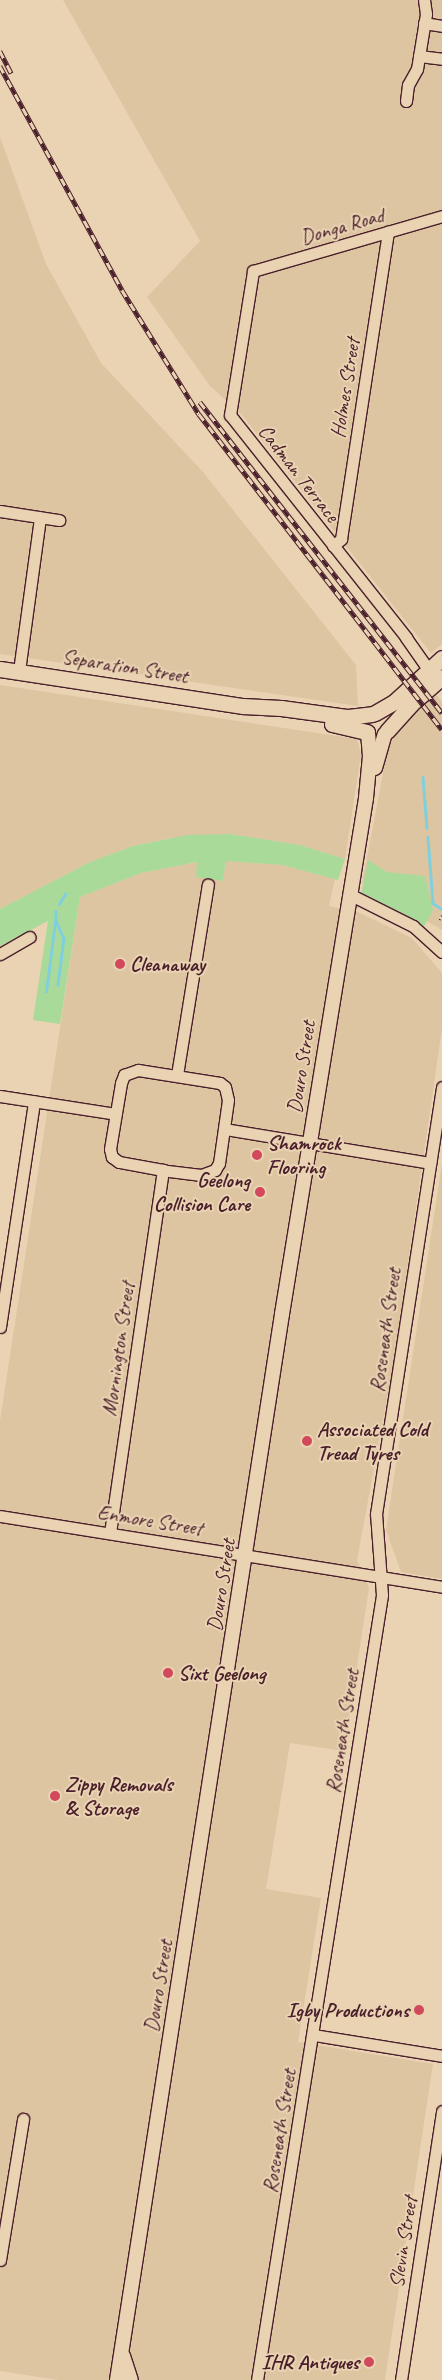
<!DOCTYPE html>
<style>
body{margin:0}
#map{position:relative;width:442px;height:2380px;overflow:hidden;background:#e9d3b2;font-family:Caveat,sans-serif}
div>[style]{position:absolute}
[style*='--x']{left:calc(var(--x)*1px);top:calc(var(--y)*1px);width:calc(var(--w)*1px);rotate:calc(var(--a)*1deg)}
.built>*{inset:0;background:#ddc5a2}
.green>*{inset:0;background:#aada9a}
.stream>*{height:2.5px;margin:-1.25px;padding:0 1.25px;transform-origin:1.25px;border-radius:1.25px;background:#80d0dc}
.roads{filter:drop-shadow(1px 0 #4a1f2b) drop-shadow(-1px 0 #4a1f2b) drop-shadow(0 1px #4a1f2b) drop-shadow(0 -1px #4a1f2b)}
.minor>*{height:11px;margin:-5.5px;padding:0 5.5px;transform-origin:5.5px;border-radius:5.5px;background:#e9d3b2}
.tertiary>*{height:14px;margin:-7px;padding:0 7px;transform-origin:7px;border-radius:7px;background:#e9d3b2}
.secondary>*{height:15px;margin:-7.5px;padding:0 7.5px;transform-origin:7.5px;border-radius:7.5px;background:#e9d3b2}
.rail>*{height:4.5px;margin-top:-2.25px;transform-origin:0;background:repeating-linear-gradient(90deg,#e9d3b2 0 8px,#4a1f2b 0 16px);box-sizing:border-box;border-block:1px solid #4a1f2b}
.dots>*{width:14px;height:14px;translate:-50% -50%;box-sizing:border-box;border:2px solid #e9d3b2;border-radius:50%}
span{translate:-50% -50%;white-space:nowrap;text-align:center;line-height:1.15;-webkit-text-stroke:4px #e9d3b2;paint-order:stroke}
.street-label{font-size:21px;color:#4a1f2b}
.poi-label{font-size:21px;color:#4a1f2b;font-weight:700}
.left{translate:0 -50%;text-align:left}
.right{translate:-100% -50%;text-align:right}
</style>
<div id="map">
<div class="built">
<i style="clip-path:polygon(63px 0,442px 0,442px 644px,431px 653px,241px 414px,210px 386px,147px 297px,200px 241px)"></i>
<i style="clip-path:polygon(0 137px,46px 264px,101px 363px,203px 472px,356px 665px,358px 706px,0 654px)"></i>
<i style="clip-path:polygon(0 685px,357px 739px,361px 754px,345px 859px,300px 845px,230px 834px,170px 838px,133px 846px,90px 862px,0 909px)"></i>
<i style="clip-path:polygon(434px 692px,442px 702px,442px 930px,362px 883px,388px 748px,403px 720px)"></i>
<i style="clip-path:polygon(226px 861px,282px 865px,335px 879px,329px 906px,358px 912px,412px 938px,442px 973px,442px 1029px,393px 1366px,357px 1560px,369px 1588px,344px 1751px,290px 1743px,266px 1889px,321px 1898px,298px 2042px,433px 2064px,385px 2380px,58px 2380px,0 2371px,0 1421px,80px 897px,141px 873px,198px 862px,223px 881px)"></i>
<i style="clip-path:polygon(442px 1163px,442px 1579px,401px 1572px,386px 1530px)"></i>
</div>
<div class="green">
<i style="clip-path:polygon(230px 834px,300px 845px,345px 859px,338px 880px,282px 865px,226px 861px,223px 881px,196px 877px,197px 862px,141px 873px,80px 897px,60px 1024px,33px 1020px,48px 921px,0 946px,0 909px,90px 862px,133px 846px,187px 835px)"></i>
<i style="clip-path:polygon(368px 860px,387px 872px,425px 876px,433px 910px,421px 932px,360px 900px)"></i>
</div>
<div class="stream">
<i style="--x:423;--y:777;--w:51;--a:85.5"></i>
<i style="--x:428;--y:837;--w:66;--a:85.7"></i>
<i style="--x:433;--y:903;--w:11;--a:34"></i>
<i style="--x:59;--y:904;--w:12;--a:-59"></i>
<i style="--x:56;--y:911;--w:10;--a:90"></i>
<i style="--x:56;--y:921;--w:19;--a:65"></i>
<i style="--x:64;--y:938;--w:47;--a:97.3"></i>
<i style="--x:46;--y:992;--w:71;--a:-82.7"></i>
</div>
<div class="roads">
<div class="minor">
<i style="--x:424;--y:23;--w:18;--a:9"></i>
<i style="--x:419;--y:56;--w:23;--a:7"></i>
<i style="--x:406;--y:101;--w:16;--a:-83"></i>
<i style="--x:408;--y:85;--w:18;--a:-61"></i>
<i style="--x:417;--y:69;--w:56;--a:-80.7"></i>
<i style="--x:426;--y:14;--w:14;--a:-98"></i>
<i style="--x:0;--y:511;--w:60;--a:8.7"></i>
<i style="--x:333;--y:546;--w:11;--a:-41"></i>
<i style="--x:341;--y:539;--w:311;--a:-81.3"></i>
<i style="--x:428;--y:669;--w:39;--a:-125"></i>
<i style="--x:406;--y:637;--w:283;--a:-128.4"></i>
<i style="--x:230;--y:415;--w:146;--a:-80.9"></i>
<i style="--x:253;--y:271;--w:197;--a:-16.2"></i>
<i style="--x:19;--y:671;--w:155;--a:-82.2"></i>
<i style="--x:349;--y:894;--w:72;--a:26.6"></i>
<i style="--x:413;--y:926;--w:39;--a:42"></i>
<i style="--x:0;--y:954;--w:34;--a:-30"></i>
<i style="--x:138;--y:1070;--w:83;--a:9"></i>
<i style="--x:220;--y:1083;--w:6;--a:39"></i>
<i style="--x:225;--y:1087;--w:13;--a:77"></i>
<i style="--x:228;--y:1100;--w:64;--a:98.1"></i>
<i style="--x:219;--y:1163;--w:8;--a:120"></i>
<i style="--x:215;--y:1170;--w:15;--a:160"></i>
<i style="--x:201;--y:1175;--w:38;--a:-173"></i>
<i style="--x:163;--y:1170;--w:45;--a:-169.7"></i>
<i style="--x:119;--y:1162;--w:9;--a:-144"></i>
<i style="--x:112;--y:1157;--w:8;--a:-104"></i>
<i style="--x:110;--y:1149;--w:67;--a:-80.5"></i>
<i style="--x:121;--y:1083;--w:9;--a:-69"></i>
<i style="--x:124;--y:1075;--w:15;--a:-20"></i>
<i style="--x:177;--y:1075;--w:193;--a:-80.8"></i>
<i style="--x:0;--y:1096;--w:117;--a:8.8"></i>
<i style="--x:225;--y:1129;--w:208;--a:9.4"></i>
<i style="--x:0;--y:1327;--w:228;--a:-81.4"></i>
<i style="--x:0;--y:1516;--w:448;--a:9.1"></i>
<i style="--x:110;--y:1533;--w:367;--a:-81.7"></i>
<i style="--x:314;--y:2035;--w:130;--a:9.3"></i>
<i style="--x:0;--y:2260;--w:143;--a:-80.7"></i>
<i style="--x:257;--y:2380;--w:795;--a:-80.95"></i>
<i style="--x:382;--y:1595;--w:81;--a:-94.2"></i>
<i style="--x:376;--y:1514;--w:432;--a:-81.2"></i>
<i style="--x:401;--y:2380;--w:272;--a:-81.3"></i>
</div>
<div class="tertiary">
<i style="--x:375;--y:768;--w:35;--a:-74"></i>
<i style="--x:123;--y:2356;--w:25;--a:72"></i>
<i style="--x:117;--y:2380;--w:1079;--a:-81.2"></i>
<i style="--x:282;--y:1314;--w:523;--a:-80.75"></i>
<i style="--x:366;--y:798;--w:42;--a:-84.6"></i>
<i style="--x:370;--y:756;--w:22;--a:-95"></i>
</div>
<div class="secondary">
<i style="--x:0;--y:669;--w:246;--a:8.7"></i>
<i style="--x:243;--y:706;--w:38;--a:3"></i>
<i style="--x:281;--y:708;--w:68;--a:7.7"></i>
<i style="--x:348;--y:717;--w:24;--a:-7"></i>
<i style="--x:375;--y:713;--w:22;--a:-30"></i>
<i style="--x:394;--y:702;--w:65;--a:-42.5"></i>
<i style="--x:332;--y:724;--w:36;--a:13"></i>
<i style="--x:387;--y:731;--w:36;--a:-48"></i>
<i style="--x:411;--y:704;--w:41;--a:-41.1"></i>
</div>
</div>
<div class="rail">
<i style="--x:0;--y:51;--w:25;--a:63"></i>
<i style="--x:0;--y:66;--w:255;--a:61.4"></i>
<i style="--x:122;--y:290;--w:146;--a:58.2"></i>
<i style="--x:199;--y:414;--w:398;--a:52.4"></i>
<i style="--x:200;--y:402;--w:394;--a:52.1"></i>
<i style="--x:440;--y:917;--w:2;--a:27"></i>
</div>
<div class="dots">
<i style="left:120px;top:964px;background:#d1495b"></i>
<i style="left:257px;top:1155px;background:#d1495b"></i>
<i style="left:260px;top:1192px;background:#d1495b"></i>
<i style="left:307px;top:1441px;background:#d1495b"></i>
<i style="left:168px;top:1673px;background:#d1495b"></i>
<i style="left:55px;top:1796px;background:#d1495b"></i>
<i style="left:419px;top:2010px;background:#d1495b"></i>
<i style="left:369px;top:2362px;background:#d1495b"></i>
</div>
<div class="street-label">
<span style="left:342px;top:226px;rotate:-16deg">Donga Road</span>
<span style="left:345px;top:388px;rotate:-81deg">Holmes Street</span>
<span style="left:299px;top:473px;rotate:52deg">Cadman Terrace</span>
<span style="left:125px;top:666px;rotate:9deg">Separation Street</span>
<span style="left:301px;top:1067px;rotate:-81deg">Douro Street</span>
<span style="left:385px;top:1330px;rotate:-82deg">Roseneath Street</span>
<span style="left:118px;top:1349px;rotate:-82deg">Mornington Street</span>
<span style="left:150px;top:1520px;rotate:9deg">Enmore Street</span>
<span style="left:221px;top:1585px;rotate:-81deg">Douro Street</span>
<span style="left:342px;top:1731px;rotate:-81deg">Roseneath Street</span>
<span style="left:158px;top:1986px;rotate:-81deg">Douro Street</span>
<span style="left:279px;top:2131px;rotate:-81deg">Roseneath Street</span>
<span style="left:403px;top:2242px;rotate:-81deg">Slevin Street</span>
</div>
<div class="poi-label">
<span class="left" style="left:130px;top:964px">Cleanaway</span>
<span class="left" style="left:267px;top:1155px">Shamrock<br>Flooring</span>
<span class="right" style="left:250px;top:1192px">Geelong<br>Collision Care</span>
<span class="left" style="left:317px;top:1441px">Associated Cold<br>Tread Tyres</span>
<span class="left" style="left:178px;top:1673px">Sixt Geelong</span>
<span class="left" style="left:65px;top:1796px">Zippy Removals<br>&amp; Storage</span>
<span class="right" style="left:409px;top:2010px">Igby Productions</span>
<span class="right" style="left:359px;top:2362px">IHR Antiques</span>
</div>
</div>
